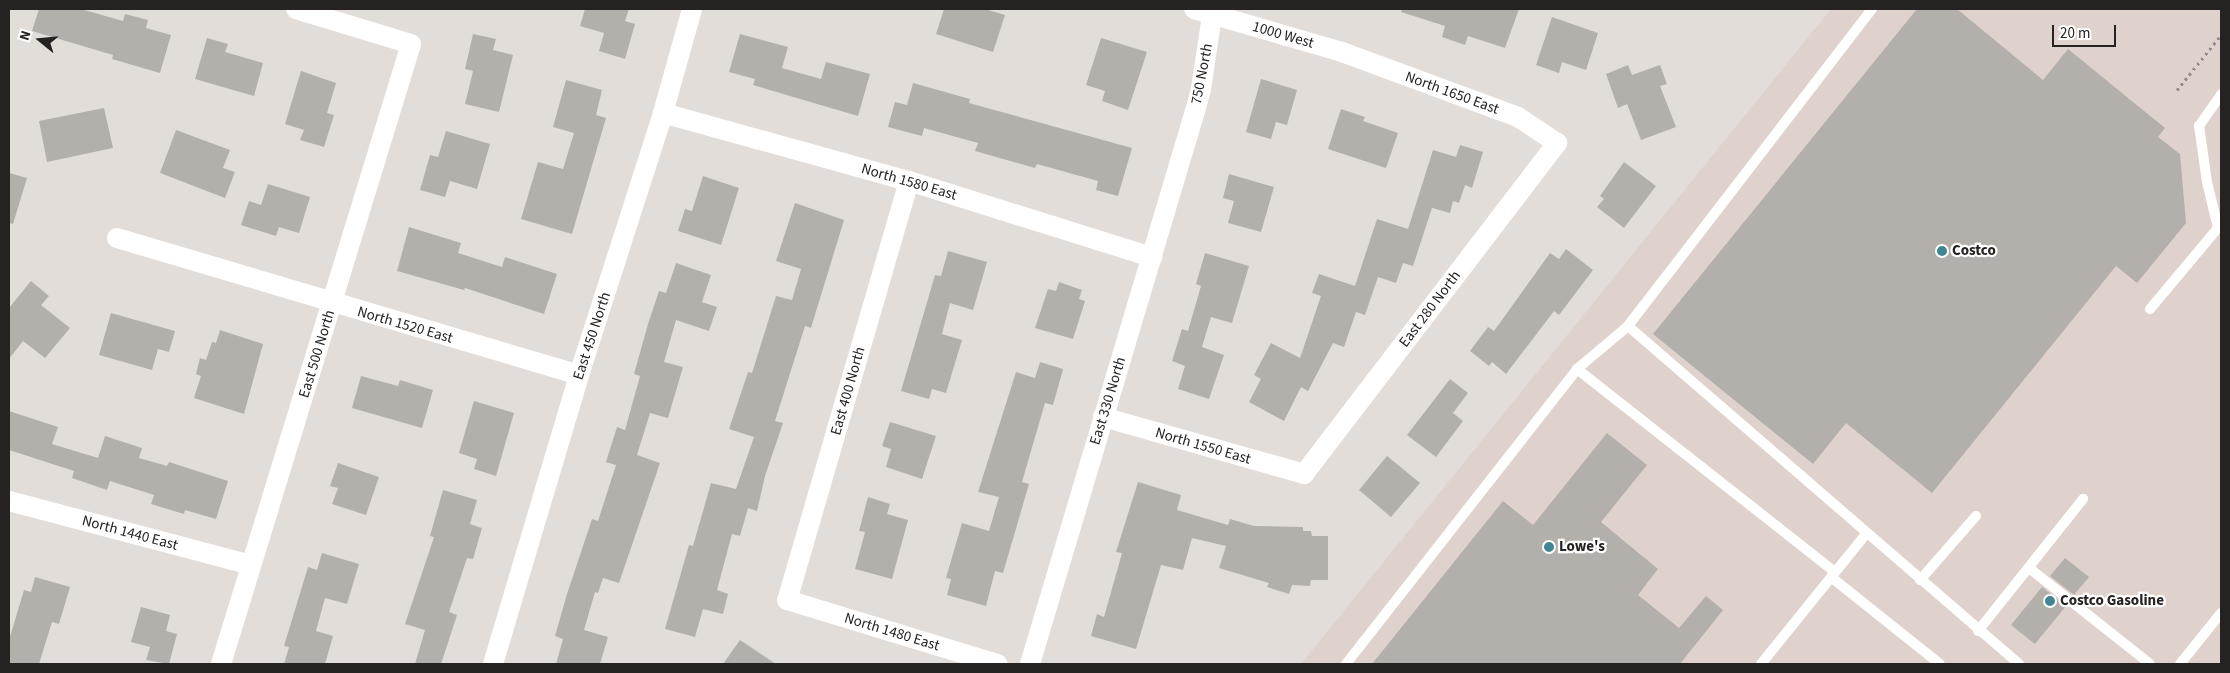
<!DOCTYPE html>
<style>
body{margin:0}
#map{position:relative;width:2230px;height:673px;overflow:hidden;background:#e3ddda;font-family:"Source Sans 3",sans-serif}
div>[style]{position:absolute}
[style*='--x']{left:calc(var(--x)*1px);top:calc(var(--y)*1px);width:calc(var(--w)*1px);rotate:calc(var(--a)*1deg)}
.built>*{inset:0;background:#dfd1cb}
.building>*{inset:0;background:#b3b0ab}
.path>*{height:3px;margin-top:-1.5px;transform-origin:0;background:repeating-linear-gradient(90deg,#918c8a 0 2.5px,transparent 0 6.5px)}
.lane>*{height:10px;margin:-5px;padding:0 5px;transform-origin:5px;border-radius:5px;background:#fff}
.street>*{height:20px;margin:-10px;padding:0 10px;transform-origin:10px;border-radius:10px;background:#fff}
.dots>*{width:14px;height:14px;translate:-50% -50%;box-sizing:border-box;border:2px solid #fff;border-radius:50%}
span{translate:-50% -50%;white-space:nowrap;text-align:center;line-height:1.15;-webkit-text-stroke:4.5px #fff;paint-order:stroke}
.street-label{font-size:15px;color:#252221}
.poi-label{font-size:15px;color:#252221;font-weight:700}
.left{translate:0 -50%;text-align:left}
.frame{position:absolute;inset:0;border:10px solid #252221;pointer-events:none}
.north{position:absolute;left:15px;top:15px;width:50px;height:50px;-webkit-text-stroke:4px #fff;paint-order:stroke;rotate:287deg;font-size:14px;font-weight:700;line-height:20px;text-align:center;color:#252221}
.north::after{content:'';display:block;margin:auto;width:18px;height:22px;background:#252221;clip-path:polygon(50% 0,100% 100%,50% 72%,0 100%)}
.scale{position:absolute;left:2052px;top:25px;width:64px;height:22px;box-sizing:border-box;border:2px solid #252221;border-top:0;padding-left:6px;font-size:15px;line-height:18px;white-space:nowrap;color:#252221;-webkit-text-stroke:4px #fff;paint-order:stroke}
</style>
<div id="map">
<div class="built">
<i style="clip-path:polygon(1831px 9px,2221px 9px,2221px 664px,1301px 664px)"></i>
</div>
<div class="building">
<i style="clip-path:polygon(39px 9px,81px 9px,123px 21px,125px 14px,148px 20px,146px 28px,171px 35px,160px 73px,112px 59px,113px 55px,32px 31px)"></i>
<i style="clip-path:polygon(585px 9px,629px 9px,625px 21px,635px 24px,625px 59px,599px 51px,604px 33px,580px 26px)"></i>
<i style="clip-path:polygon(944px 9px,985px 9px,1005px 15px,993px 52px,936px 34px)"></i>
<i style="clip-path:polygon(1402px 9px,1519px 9px,1505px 48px,1468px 36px,1465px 45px,1442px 37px,1445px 26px,1401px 12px)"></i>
<i style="clip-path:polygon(1917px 9px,1957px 9px,2043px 80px,2068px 49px,2165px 128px,2158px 137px,2180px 154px,2186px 223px,2137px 283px,2116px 266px,1932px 493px,1846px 423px,1813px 464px,1653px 334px)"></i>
<i style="clip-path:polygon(1552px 17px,1598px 33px,1586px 70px,1562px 62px,1559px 73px,1536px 65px)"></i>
<i style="clip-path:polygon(473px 34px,496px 39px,493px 50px,513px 55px,499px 112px,465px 104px,473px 71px,465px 69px)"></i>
<i style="clip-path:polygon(740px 34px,788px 47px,782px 68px,821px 79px,826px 62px,870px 74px,858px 116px,753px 85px,755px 79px,729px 72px)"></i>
<i style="clip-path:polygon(207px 38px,228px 44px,225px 52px,263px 63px,254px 96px,195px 79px)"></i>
<i style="clip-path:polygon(1101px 38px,1147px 52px,1128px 110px,1102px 101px,1105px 91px,1086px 85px)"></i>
<i style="clip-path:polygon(1628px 65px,1632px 75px,1660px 65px,1667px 84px,1660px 86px,1676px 127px,1641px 140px,1627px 104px,1618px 108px,1606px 74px)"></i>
<i style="clip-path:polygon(301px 71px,336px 83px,327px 113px,334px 115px,324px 147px,300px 140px,304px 130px,285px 124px)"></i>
<i style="clip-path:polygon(1261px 79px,1297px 90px,1287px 125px,1276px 122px,1271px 139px,1246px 132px)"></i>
<i style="clip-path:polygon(566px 80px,602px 90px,596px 115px,606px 118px,572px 234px,521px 219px,538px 162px,563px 169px,574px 133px,553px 127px)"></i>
<i style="clip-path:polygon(913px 83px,970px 99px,969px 103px,1132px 148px,1118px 196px,1096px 190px,1098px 181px,1037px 164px,1035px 168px,975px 151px,978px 143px,924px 128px,922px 136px,888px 127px,895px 102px,907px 105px)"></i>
<i style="clip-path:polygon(104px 108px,113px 148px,47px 162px,39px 121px)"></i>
<i style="clip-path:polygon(1341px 109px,1365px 117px,1363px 121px,1398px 133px,1386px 168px,1328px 149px)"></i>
<i style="clip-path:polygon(176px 130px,230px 150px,223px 168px,235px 172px,225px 198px,160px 173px)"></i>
<i style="clip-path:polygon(446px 131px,490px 144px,477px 189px,450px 181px,445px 197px,420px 190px,430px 155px,438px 157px)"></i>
<i style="clip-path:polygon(1460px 145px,1483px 152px,1472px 188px,1465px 185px,1459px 203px,1453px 201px,1450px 213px,1432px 208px,1413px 266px,1403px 263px,1396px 283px,1378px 277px,1365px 315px,1356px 312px,1344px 347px,1333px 343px,1308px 391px,1301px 387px,1284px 421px,1249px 402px,1261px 379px,1254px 375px,1271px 343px,1300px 358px,1321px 296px,1312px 293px,1319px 274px,1355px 286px,1377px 219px,1408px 229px,1433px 150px,1456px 157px)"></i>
<i style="clip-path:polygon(1624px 162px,1656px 186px,1624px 228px,1597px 207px,1604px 199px,1600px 196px)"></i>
<i style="clip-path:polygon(9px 173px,27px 178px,13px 224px,9px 223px)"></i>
<i style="clip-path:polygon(1229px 174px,1274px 187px,1261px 232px,1228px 223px,1234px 201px,1223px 198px)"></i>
<i style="clip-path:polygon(703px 176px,739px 188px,721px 245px,678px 231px,685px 209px,692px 211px)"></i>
<i style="clip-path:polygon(268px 184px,310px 197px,299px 233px,279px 227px,276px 236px,241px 225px,249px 201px,261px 205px)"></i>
<i style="clip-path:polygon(795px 203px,844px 220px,811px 328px,805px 326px,775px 421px,783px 423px,765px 476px,757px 511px,748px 508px,740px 536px,732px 534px,717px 590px,728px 594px,723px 614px,703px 609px,695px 637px,665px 629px,689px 545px,693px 546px,711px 483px,736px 489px,754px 437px,729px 429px,748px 372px,752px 373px,776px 296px,792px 300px,801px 269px,776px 261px)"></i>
<i style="clip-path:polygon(409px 227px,461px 243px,458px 253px,502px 267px,505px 257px,557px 274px,544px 314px,465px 288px,464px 290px,397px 271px)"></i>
<i style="clip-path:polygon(1566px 249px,1593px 270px,1559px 315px,1554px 311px,1506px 374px,1492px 362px,1489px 366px,1470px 351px,1488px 327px,1494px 331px,1550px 253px,1559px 259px)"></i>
<i style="clip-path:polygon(948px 251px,987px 262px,973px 310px,950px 303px,942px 334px,962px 340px,946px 393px,932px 389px,929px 399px,901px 391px,935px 275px,941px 276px)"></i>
<i style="clip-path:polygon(1205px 253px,1249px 266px,1232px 323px,1211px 317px,1202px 347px,1224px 355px,1209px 399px,1178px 389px,1185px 366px,1172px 361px,1182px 329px,1188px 331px,1201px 286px,1196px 284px)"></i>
<i style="clip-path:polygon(676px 263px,711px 275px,702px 302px,717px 307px,709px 331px,676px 320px,664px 362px,683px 367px,668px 418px,650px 413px,637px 455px,660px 463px,619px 583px,603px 578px,598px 593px,595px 592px,584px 630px,608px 637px,600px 664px,556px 664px,563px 639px,555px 636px,567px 594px,592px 519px,598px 521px,616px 465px,606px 462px,617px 427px,625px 430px,640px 376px,634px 374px,648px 324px,659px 291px,666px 293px)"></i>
<i style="clip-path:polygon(31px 281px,49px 296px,41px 305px,70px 328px,45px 358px,23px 341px,9px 359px,9px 308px)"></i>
<i style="clip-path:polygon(1059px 282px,1082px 290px,1079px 299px,1085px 301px,1073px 339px,1035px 328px,1048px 289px,1056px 291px)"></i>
<i style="clip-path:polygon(111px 313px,175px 331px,169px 352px,158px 349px,152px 370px,99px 355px)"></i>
<i style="clip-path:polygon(220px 330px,263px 344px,244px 414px,194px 398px,201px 376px,196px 374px,200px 358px,206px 360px,212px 342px,216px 343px)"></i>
<i style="clip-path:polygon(1040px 362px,1063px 369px,1062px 373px,1053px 405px,1045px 403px,1022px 482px,1029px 484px,1003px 573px,995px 571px,986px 606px,947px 595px,951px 579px,946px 578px,962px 523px,989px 531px,999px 497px,978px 492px,1016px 372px,1035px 378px)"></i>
<i style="clip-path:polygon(361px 376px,398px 386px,400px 380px,433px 390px,422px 428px,352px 408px)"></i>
<i style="clip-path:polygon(1450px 379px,1468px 393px,1453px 413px,1463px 421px,1436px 457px,1407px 435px)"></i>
<i style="clip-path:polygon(474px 401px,514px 413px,496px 476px,474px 469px,477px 459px,459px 453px)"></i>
<i style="clip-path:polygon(9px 411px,58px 427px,52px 444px,98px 458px,105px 436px,142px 448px,139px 458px,167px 466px,169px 462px,228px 481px,216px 519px,185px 510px,184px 514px,151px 504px,154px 495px,110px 481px,107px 490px,72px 478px,74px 471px,9px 450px)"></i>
<i style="clip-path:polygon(890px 422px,936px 436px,922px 479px,886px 467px,891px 449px,882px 446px)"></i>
<i style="clip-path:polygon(1607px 433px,1647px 465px,1601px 522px,1658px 569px,1638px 595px,1679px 628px,1706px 596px,1723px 610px,1680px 664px,1372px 664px,1503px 501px,1533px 525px)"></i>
<i style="clip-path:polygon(1387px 456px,1420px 483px,1391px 517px,1359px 490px)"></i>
<i style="clip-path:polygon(338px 463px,379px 477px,366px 515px,332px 504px,338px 488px,330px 486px)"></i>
<i style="clip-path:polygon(1138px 482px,1181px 495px,1177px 510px,1228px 525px,1230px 519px,1254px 526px,1303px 527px,1303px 531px,1311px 531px,1312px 536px,1328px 536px,1328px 580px,1311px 580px,1310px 586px,1292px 585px,1289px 594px,1267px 587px,1269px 583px,1219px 568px,1226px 546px,1192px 538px,1183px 570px,1161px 565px,1136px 649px,1091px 636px,1097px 614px,1104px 617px,1122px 553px,1116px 552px)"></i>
<i style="clip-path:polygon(443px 490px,477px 500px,470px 524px,482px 528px,473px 559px,467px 558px,449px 612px,457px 615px,441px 664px,415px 664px,425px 630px,405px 624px,434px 537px,430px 536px)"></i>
<i style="clip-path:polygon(868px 497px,890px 504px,887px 514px,908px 520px,892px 579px,855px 569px,865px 532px,859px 531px)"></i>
<i style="clip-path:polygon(322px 553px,359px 564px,347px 604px,325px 598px,316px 631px,333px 636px,325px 664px,284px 664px,289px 647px,284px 646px,308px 567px,317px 570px)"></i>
<i style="clip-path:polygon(2065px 558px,2089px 577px,2074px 595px,2050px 576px)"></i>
<i style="clip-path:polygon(35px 577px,70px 587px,59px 624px,52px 622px,39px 664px,9px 664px,9px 640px,24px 590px,31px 592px)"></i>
<i style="clip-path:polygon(2042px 587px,2066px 606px,2035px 644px,2011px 625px)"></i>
<i style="clip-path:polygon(141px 607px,170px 615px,166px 631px,177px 634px,169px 664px,146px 660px,150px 647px,131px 642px)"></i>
<i style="clip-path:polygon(740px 640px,776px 664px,723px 664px)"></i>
</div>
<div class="path">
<i style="--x:2177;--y:90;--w:70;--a:-51.3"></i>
</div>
<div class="lane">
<i style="--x:1872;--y:9;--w:400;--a:127.6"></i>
<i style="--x:1628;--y:326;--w:517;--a:40.84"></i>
<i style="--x:2150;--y:309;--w:106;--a:-50"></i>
<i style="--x:2218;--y:228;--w:47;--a:-103.4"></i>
<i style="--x:2207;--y:182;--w:57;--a:-98.1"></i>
<i style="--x:2199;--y:126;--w:39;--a:-55"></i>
<i style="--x:1577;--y:369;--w:67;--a:-40.1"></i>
<i style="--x:2029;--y:568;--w:154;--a:38.4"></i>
<i style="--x:1831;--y:577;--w:139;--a:38.6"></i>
<i style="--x:1920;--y:580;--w:85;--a:-48.8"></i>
<i style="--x:1978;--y:631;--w:169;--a:-51.5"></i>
<i style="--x:1346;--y:664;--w:375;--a:-51.9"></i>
<i style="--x:1577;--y:369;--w:328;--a:38.2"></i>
<i style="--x:1761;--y:664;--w:167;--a:-51.1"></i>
<i style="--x:2180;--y:664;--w:65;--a:-51.2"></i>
</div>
<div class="street">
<i style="--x:663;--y:113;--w:255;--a:15.5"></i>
<i style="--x:909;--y:181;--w:255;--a:17.4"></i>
<i style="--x:909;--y:181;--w:436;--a:106.2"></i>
<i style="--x:787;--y:600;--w:220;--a:16.9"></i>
<i style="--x:117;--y:238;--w:482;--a:16.5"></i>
<i style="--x:1103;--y:417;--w:209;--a:15.8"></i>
<i style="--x:1304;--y:474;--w:417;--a:-52.6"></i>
<i style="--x:1557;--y:143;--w:47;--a:-146.3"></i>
<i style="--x:1518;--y:117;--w:188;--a:-159.7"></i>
<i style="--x:1342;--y:52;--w:154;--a:-163.8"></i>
<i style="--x:9;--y:501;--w:250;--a:14.8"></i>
<i style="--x:221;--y:664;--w:648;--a:-72.96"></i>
<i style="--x:411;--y:44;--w:120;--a:-163.1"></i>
<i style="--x:493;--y:664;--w:302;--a:-73.4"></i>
<i style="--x:579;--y:375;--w:275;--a:-72.2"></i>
<i style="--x:663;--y:113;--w:108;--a:-74.4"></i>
<i style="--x:1030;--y:664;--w:580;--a:-73.38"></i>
<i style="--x:1196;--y:108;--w:20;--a:-75"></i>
<i style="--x:1201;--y:89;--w:81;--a:-81.5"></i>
</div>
<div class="dots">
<i style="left:1942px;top:251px;background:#408591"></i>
<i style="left:1549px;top:547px;background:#408591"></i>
<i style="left:2050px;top:601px;background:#408591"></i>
</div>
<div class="street-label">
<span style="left:1283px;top:35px;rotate:16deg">1000 West</span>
<span style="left:1202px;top:74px;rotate:-79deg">750 North</span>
<span style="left:1452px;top:93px;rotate:20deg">North 1650 East</span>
<span style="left:909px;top:182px;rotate:16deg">North 1580 East</span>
<span style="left:1430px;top:309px;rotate:-53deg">East 280 North</span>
<span style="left:405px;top:325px;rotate:16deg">North 1520 East</span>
<span style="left:592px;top:336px;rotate:-72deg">East 450 North</span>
<span style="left:317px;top:354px;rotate:-73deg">East 500 North</span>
<span style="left:848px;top:391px;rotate:-74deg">East 400 North</span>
<span style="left:1108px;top:401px;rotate:-73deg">East 330 North</span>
<span style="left:1203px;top:446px;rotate:16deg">North 1550 East</span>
<span style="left:130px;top:533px;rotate:15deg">North 1440 East</span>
<span style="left:892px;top:632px;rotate:17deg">North 1480 East</span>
</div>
<div class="poi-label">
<span class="left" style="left:1952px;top:251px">Costco</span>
<span class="left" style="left:1559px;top:547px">Lowe's</span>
<span class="left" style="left:2060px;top:601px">Costco Gasoline</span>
</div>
<div class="frame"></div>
<div class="north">N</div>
<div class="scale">20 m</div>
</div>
